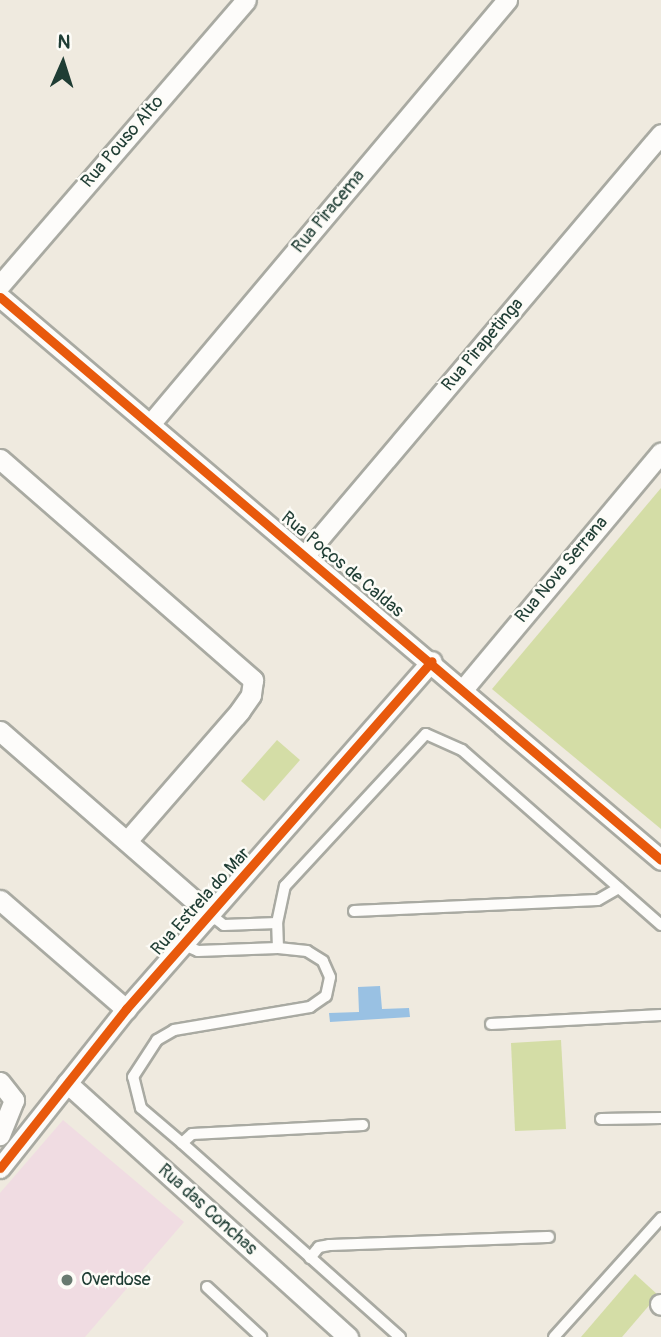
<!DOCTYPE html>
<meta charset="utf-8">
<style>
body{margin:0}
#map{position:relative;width:661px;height:1337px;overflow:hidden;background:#efeadf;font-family:Pangolin,sans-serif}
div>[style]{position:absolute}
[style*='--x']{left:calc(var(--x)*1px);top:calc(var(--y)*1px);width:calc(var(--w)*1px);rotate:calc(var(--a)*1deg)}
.built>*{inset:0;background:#f0dce2}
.green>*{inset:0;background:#d4dda6}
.water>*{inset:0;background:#99c1e3}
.roads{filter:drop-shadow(2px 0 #a9aaa2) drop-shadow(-2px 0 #a9aaa2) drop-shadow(0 2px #a9aaa2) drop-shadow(0 -2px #a9aaa2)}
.service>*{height:10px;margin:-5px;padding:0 5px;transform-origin:5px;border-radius:5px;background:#fdfcfa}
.minor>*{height:19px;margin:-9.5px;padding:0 9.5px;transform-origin:9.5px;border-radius:9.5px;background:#fdfcfa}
.cycleway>*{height:9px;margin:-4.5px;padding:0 4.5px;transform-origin:4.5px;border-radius:4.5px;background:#e8590c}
.dots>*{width:19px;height:19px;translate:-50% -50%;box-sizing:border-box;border:4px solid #fdfcf7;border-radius:50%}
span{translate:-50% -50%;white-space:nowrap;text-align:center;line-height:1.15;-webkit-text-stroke:5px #fdfcf7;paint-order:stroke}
.street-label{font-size:18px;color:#1f3d34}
.poi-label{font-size:18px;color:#1f3d34}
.left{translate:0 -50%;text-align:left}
.north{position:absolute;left:28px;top:28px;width:70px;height:70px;-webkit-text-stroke:5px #fdfcf7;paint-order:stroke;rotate:3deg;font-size:19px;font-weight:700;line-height:28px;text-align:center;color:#1f3d34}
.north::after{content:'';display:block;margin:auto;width:24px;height:32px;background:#1f3d34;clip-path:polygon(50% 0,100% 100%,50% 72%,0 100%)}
</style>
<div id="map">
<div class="built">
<i style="clip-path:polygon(63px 1120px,184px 1222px,85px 1337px,0 1337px,0 1193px)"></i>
</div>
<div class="green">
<i style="clip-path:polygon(661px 488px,661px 829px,492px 689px)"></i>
<i style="clip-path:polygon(277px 740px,300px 760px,264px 801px,241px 781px)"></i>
<i style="clip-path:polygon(561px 1040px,566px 1129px,515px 1131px,511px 1043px)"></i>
<i style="clip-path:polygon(635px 1274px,658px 1295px,622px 1337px,581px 1337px)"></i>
</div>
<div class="water">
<i style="clip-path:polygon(380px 986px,382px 1009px,409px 1008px,410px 1017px,330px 1022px,329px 1013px,359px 1012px,358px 987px)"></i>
</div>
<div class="roads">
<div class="service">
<i style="--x:354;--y:911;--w:244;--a:-2.6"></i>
<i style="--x:598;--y:900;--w:24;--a:-30"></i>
<i style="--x:211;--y:915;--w:16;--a:38"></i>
<i style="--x:224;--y:925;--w:53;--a:-2.2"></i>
<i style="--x:184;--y:945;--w:15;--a:23"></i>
<i style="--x:198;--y:951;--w:80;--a:-2.1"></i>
<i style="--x:278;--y:948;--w:25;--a:-92"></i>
<i style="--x:277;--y:923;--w:38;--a:-78"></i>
<i style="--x:285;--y:886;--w:207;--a:-47.2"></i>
<i style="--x:426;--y:734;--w:39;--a:24"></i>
<i style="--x:462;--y:750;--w:265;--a:41.3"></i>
<i style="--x:491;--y:1024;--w:170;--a:-3"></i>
<i style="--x:601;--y:1119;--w:60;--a:-1"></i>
<i style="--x:363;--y:1125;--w:171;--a:177"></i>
<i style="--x:192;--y:1134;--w:13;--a:138"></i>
<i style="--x:182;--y:1143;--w:292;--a:41.7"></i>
<i style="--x:182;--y:1143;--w:54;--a:-139.5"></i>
<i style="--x:141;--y:1108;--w:32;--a:-104"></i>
<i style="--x:133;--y:1077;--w:44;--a:-57"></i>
<i style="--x:157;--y:1040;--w:20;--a:-30"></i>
<i style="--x:174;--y:1030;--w:138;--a:-9.6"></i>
<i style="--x:310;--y:1007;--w:19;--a:-35"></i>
<i style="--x:326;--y:996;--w:19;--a:-78"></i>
<i style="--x:330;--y:977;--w:17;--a:-114"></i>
<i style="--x:323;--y:961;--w:19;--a:-148"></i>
<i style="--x:307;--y:951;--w:29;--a:-174"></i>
<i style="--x:310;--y:1258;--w:14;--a:-51"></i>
<i style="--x:319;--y:1247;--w:10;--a:-11"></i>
<i style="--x:329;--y:1245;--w:220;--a:-2.1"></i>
<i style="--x:207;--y:1287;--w:74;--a:42.8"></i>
<i style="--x:554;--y:1337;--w:160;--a:-48"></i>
</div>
<div class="minor">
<i style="--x:0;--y:285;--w:376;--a:-49.2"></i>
<i style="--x:0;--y:297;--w:868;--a:40.42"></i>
<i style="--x:151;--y:423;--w:553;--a:-49.92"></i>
<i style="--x:0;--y:459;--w:336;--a:41.1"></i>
<i style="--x:253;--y:680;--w:15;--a:98"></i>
<i style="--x:251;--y:695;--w:19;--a:125"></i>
<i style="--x:240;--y:711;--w:172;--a:131"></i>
<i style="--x:305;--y:555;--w:551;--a:-49.78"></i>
<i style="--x:464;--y:688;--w:307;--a:-50.1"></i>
<i style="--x:0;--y:731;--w:280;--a:41.1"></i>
<i style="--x:0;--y:900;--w:167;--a:40.9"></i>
<i style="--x:0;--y:1082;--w:23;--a:52"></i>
<i style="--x:14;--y:1100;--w:38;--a:112"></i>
<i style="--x:67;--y:1083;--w:379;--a:42.1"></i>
<i style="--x:0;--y:1168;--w:203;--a:-51.6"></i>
<i style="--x:126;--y:1009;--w:463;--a:-48.7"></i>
<i style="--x:660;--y:1304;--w:1;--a:45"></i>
</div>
</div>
<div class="cycleway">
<i style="--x:0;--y:297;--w:868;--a:40.42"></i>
<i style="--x:0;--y:1168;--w:203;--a:-51.6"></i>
<i style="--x:126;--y:1009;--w:463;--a:-48.7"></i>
</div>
<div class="dots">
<i style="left:67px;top:1280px;background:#687a70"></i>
</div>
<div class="street-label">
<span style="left:123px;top:142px;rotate:-49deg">Rua Pouso Alto</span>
<span style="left:329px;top:212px;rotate:-50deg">Rua Piracema</span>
<span style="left:483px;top:345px;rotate:-50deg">Rua Pirapetinga</span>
<span style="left:342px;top:565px;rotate:40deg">Rua Poços de Caldas</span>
<span style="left:562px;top:570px;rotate:-50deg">Rua Nova Serrana</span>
<span style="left:201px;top:902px;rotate:-48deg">Rua Estrela do Mar</span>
<span style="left:207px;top:1210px;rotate:42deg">Rua das Conchas</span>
</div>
<div class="poi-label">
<span class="left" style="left:81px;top:1280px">Overdose</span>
</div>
<div class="north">N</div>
</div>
